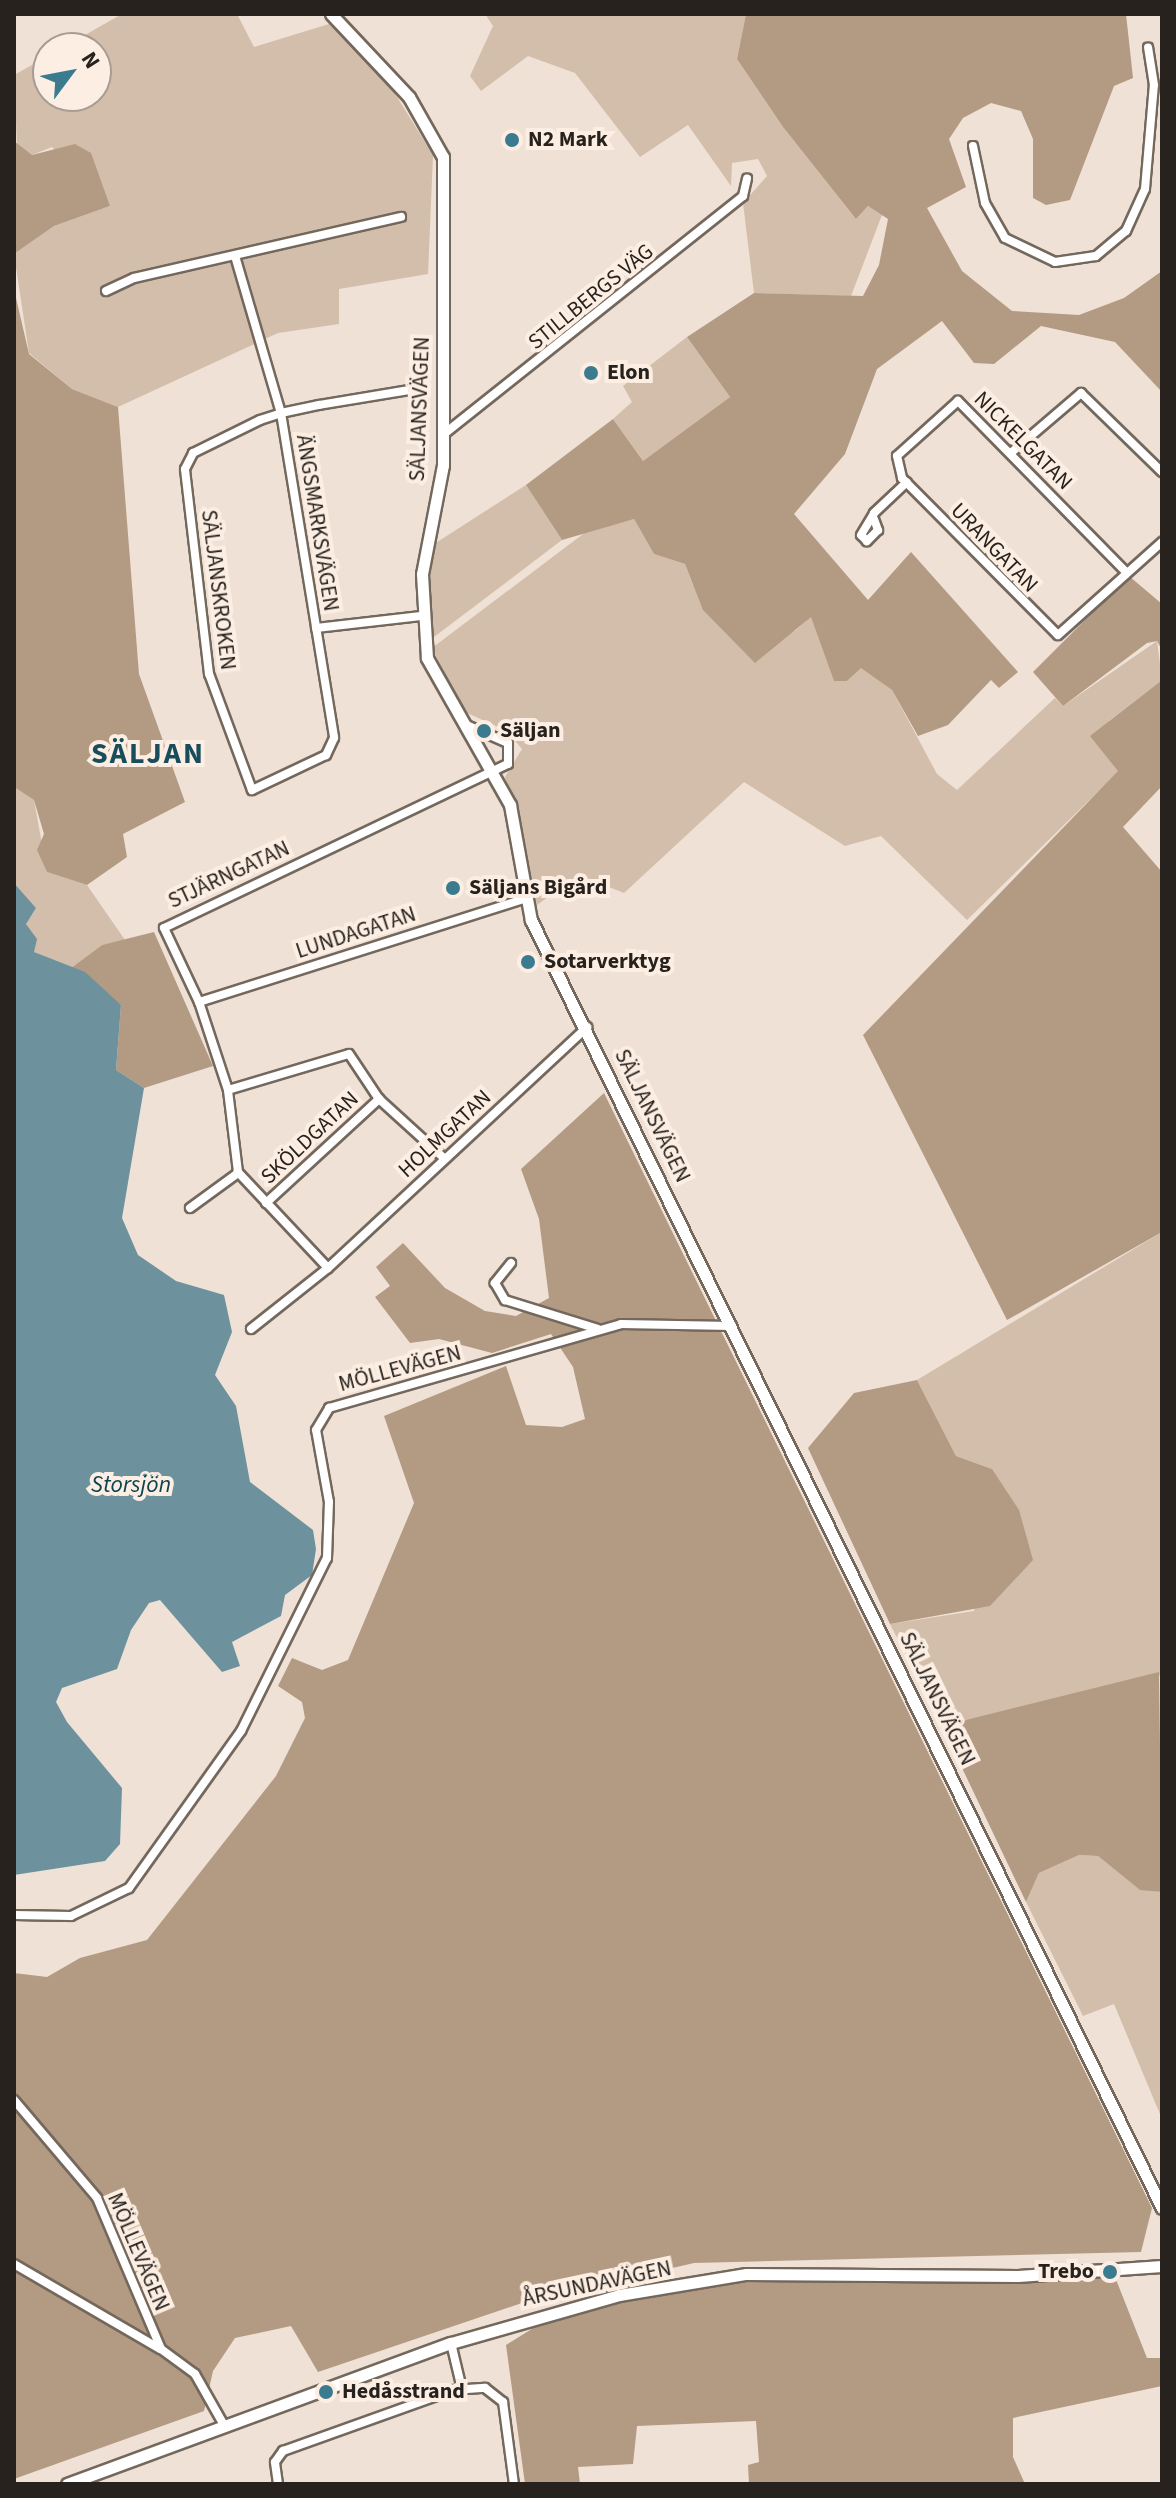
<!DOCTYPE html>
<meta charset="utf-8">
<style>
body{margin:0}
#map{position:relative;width:1176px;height:2498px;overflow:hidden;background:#efe1d5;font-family:"Source Sans 3",sans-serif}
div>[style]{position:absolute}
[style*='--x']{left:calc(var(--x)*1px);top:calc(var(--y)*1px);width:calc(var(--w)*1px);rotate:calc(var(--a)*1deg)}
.green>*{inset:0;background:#d3beab}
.forest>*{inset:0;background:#b39a83}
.water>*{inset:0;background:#6d919d}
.roads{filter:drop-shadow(2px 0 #74685d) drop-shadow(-2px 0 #74685d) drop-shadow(0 2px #74685d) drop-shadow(0 -2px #74685d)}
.street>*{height:8px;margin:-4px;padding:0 4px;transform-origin:4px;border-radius:4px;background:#fff}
.secondary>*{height:11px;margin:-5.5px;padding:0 5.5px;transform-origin:5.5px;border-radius:5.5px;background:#fff}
.dots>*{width:22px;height:22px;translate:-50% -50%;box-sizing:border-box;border:4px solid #fceee2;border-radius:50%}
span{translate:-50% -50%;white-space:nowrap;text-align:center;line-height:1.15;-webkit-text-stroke:8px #fceee2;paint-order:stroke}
.poi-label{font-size:22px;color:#27221e;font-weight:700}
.left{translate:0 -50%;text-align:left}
.right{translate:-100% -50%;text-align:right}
.street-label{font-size:22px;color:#27221e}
.water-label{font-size:24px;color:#0e4452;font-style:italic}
.district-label{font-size:30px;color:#184d5c;font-weight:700;letter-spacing:2px}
.frame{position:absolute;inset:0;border:16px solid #27221e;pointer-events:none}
.north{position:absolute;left:32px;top:32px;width:80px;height:80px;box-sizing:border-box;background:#fceee2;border:2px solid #a79c94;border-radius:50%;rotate:58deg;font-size:22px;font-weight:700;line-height:32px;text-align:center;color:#27221e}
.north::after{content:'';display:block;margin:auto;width:28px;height:36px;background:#3b7b8f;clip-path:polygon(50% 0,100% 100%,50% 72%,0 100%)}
</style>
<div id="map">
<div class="green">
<i style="clip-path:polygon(122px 14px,237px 14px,254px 47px,329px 24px,389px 84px,433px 155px,428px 274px,339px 289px,339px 324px,278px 333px,118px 407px,72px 389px,29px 353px,14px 254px,54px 226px,110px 206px,52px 147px,32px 155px,17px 146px,14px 75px,48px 56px,48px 96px,96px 96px,96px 48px,62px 48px)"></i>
<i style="clip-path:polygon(485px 14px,746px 14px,737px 59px,783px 127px,856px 219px,868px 206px,882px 215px,851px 296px,754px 293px,743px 203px,767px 176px,758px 159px,732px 163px,731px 186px,688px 125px,640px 157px,575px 73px,528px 56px,481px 91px,470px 76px,493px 26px)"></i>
<i style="clip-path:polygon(687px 337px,730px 397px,643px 461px,613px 419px,632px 402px,623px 386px)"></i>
<i style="clip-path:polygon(526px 485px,562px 540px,430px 640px,431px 546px)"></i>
<i style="clip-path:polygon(634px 519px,654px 554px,685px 564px,693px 585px,795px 631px,811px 616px,834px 680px,847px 681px,861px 667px,892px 690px,937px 774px,957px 790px,1055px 698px,1063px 706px,1157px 641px,1162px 680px,1109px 721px,1119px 771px,967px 920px,881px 836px,845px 846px,744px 782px,624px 893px,579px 875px,537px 905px,505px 777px,522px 749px,507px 731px,465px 712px,432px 648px,587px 531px)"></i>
<i style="clip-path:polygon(14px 787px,34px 800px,47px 872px,87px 885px,125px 940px,102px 945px,71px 968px,34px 952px,26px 923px,36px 908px,14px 883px)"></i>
<i style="clip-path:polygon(1162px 1232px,1162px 1675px,942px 1726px,890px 1624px,974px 1611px,992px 1469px,956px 1456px,917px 1380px)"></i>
<i style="clip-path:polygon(1079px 1855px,1098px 1856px,1139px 1889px,1162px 1892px,1162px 2119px,1114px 2004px,1083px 2016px,1026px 1902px,1039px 1873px)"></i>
</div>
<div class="forest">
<i style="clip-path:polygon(746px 14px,1126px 14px,1133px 78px,1114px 86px,1070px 200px,1046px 205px,1033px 198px,1033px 139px,1021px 111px,991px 103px,963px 118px,949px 139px,966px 187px,927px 208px,962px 271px,1012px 311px,1079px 315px,1124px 298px,1162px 271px,1162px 392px,1115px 342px,1041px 326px,994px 364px,974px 363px,942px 321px,877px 369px,845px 454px,794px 514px,868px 600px,911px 552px,1018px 672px,999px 688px,991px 680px,948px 725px,918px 736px,892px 690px,861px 668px,847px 681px,834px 681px,811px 617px,755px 663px,703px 610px,685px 564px,654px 554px,634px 519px,562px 540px,526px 485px,613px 419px,643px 461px,730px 397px,687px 337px,754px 293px,863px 296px,879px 265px,888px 219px,868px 206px,856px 219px,783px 127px,737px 59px)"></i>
<i style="clip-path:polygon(14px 141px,32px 155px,75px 144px,91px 153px,110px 206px,54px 226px,14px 254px)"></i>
<i style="clip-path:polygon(14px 289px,29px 354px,72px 389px,118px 407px,139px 674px,185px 802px,123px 834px,127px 857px,87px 885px,47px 872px,37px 850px,44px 834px,34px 800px,14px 787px)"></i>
<i style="clip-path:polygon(1129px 576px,1162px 604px,1162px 650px,1157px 641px,1147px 643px,1063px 706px,1033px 672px)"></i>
<i style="clip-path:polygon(1162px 680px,1162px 786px,1123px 827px,1162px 872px,1162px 1232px,1007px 1320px,863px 1035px,1118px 771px,1090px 736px)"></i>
<i style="clip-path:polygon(154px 932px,213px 1066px,144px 1088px,116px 1070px,121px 1005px,71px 968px,102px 945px)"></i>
<i style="clip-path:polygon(604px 1093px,1152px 2208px,1141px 2252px,694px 2263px,522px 2303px,318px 2372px,291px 2326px,235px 2338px,213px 2371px,204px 2411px,14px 2479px,14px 1973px,47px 1977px,80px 1958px,147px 1940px,276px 1776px,305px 1718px,302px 1702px,278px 1686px,292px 1658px,322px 1670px,348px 1660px,414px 1503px,384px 1416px,506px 1366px,526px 1425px,562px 1427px,585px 1419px,573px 1367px,551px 1334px,492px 1353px,439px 1339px,410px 1343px,375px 1297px,390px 1286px,376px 1267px,403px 1243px,445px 1288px,485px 1311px,516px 1316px,549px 1298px,539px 1219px,521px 1169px)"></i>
<i style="clip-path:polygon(917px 1380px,956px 1456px,992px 1469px,1019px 1510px,1033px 1560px,990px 1606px,890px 1624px,808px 1448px,854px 1393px)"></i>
<i style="clip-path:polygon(1159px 1672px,1162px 1892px,1140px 1890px,1098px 1856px,1079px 1855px,1039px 1873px,1026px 1902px,942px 1726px)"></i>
<i style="clip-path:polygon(1115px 2277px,1147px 2358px,1162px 2358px,1162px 2386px,1013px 2418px,1013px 2457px,1025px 2484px,749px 2484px,748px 2465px,759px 2462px,756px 2421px,637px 2426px,633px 2464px,578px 2467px,580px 2484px,525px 2484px,506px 2345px,535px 2327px,624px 2299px,750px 2281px)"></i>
</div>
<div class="water">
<i style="clip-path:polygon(14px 883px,36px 908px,26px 924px,37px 939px,34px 952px,85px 972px,121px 1005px,116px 1070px,144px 1088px,122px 1218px,138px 1255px,176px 1281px,224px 1295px,232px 1332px,215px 1375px,236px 1406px,250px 1482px,313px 1530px,316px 1549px,312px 1575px,285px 1595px,281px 1616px,232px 1642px,240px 1666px,222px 1672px,160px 1600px,149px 1603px,131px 1630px,117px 1669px,62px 1688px,56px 1702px,67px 1722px,122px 1788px,120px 1844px,105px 1861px,14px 1875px)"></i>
</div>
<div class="roads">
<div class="street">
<i style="--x:973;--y:146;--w:58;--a:78.1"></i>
<i style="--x:985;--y:203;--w:40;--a:60.3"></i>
<i style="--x:1005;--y:238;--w:55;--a:25.6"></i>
<i style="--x:1055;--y:262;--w:41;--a:-8.3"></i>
<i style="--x:1096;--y:256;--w:39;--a:-40"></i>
<i style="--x:1126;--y:231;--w:46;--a:-65.7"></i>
<i style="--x:1145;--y:189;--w:104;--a:-85.1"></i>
<i style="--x:1154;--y:85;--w:38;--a:-99"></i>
<i style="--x:235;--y:256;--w:164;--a:73.7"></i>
<i style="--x:281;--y:413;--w:329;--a:80.7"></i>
<i style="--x:334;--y:738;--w:19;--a:115"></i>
<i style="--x:326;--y:755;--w:82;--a:154.7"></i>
<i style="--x:252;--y:790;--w:124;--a:-110.3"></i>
<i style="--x:209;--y:674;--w:206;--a:-96.7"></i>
<i style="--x:185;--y:469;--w:18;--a:-63"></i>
<i style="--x:193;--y:453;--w:75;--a:-26.2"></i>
<i style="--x:260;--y:420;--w:22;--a:-18"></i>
<i style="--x:281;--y:413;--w:39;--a:-12"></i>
<i style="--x:319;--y:405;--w:92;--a:-9.4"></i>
<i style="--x:106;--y:291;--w:31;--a:-25"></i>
<i style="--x:134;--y:278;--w:274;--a:-12.9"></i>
<i style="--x:444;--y:434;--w:382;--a:-38.5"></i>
<i style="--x:743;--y:196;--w:18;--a:-77"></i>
<i style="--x:1012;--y:452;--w:91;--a:-40.5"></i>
<i style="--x:1081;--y:393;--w:113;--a:44.3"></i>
<i style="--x:874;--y:519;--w:12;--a:70"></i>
<i style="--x:878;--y:530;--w:16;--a:135"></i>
<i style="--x:867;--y:541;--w:8;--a:-135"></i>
<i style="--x:861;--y:535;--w:26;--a:-59"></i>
<i style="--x:874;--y:513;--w:45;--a:-43.2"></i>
<i style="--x:1126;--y:572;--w:240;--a:-134.5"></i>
<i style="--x:958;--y:401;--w:82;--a:138"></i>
<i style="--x:897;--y:456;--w:23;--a:77"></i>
<i style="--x:902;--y:478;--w:221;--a:45.2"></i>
<i style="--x:1058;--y:635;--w:140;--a:-41.8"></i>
<i style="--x:316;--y:628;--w:106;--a:-6.5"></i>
<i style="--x:199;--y:1002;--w:340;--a:-17.6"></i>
<i style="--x:228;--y:1090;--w:126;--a:-16.6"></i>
<i style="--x:349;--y:1054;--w:54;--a:56.3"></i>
<i style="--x:379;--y:1099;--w:89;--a:42.3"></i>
<i style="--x:266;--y:1203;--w:154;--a:-42.6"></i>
<i style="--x:190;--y:1208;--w:59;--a:-36.1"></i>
<i style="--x:511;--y:1263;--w:26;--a:129"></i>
<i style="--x:495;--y:1283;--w:20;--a:60"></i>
<i style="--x:505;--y:1300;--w:97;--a:17.3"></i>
<i style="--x:328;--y:1268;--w:354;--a:-42.9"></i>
<i style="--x:251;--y:1329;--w:98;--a:-38.4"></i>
<i style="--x:328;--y:1268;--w:132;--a:-133.2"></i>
<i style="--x:238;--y:1172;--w:83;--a:-97"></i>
<i style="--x:228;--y:1090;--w:93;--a:-108.2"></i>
<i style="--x:199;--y:1002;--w:82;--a:-115.3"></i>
<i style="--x:164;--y:928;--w:381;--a:-25.5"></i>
<i style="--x:508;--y:764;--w:21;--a:-90"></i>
<i style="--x:508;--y:743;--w:48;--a:-156.6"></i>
<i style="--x:14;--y:1915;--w:57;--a:1"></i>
<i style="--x:71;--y:1916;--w:64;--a:-25.8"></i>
<i style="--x:129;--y:1888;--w:193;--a:-54.5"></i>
<i style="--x:241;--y:1731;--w:193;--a:-63.6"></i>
<i style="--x:327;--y:1558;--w:56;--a:-88"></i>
<i style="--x:329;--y:1502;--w:73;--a:-100.2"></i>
<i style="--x:316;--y:1430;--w:26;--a:-59"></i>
<i style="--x:329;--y:1408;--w:304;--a:-16"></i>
<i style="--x:621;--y:1324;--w:111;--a:1"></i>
<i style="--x:14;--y:2100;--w:128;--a:49.7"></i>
<i style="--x:97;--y:2198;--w:164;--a:67"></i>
<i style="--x:161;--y:2349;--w:42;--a:36.3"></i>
<i style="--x:195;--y:2374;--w:61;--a:60.5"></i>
<i style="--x:14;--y:2264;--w:169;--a:30.2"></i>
<i style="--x:451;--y:2343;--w:47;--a:76.6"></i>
<i style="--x:278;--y:2484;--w:22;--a:-98"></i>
<i style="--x:275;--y:2462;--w:14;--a:-54"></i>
<i style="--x:283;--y:2451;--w:181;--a:-19.7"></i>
<i style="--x:453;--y:2390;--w:32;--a:-4"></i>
<i style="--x:485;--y:2388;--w:23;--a:38"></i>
<i style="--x:503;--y:2402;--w:83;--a:82.4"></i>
</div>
<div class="secondary">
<i style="--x:331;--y:14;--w:114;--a:46.8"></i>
<i style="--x:409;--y:97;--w:69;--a:60.5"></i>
<i style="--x:443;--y:157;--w:308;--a:90"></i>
<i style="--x:443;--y:465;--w:111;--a:100.9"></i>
<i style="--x:422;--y:574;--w:84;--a:86.6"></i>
<i style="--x:427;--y:658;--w:169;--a:60.5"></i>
<i style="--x:510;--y:805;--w:117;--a:79.7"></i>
<i style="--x:531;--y:920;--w:1434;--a:63.9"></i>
<i style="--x:67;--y:2484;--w:409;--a:-20.2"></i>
<i style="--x:451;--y:2343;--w:175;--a:-15.9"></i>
<i style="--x:619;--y:2295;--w:129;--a:-9.4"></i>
<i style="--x:746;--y:2274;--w:272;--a:0.4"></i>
<i style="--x:1018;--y:2276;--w:144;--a:-4"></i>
</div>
</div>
<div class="dots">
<i style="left:512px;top:140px;background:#3b7b8f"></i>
<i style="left:591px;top:373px;background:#3b7b8f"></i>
<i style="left:484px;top:731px;background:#3b7b8f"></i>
<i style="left:453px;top:888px;background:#3b7b8f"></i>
<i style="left:528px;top:962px;background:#3b7b8f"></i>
<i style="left:1110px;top:2272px;background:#3b7b8f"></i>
<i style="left:326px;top:2392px;background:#3b7b8f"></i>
</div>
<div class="poi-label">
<span class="left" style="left:528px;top:140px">N2 Mark</span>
<span class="left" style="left:607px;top:373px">Elon</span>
<span class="left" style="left:500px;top:731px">Säljan</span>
<span class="left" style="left:469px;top:888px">Säljans Bigård</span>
<span class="left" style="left:544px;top:962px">Sotarverktyg</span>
<span class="right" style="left:1094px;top:2272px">Trebo</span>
<span class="left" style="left:342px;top:2392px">Hedåsstrand</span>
</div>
<div class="street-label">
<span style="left:591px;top:297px;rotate:-39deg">STILLBERGS VÄG</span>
<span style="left:420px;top:409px;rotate:-88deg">SÄLJANSVÄGEN</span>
<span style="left:1023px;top:441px;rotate:45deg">NICKELGATAN</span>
<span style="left:317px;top:523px;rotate:81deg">ÄNGSMARKSVÄGEN</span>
<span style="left:994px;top:548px;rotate:46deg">URANGATAN</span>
<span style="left:218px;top:590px;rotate:83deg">SÄLJANSKROKEN</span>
<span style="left:229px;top:875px;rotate:-25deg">STJÄRNGATAN</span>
<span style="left:356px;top:933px;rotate:-18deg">LUNDAGATAN</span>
<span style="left:652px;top:1116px;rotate:64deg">SÄLJANSVÄGEN</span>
<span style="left:445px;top:1134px;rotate:-43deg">HOLMGATAN</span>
<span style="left:310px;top:1138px;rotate:-43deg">SKÖLDGATAN</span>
<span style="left:400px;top:1369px;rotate:-15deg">MÖLLEVÄGEN</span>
<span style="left:937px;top:1699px;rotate:64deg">SÄLJANSVÄGEN</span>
<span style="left:138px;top:2252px;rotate:67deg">MÖLLEVÄGEN</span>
<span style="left:597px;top:2284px;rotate:-12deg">ÅRSUNDAVÄGEN</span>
</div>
<div class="water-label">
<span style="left:131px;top:1485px">Storsjön</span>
</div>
<div class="district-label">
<span style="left:148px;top:754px">SÄLJAN</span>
</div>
<div class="frame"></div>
<div class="north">N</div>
</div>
